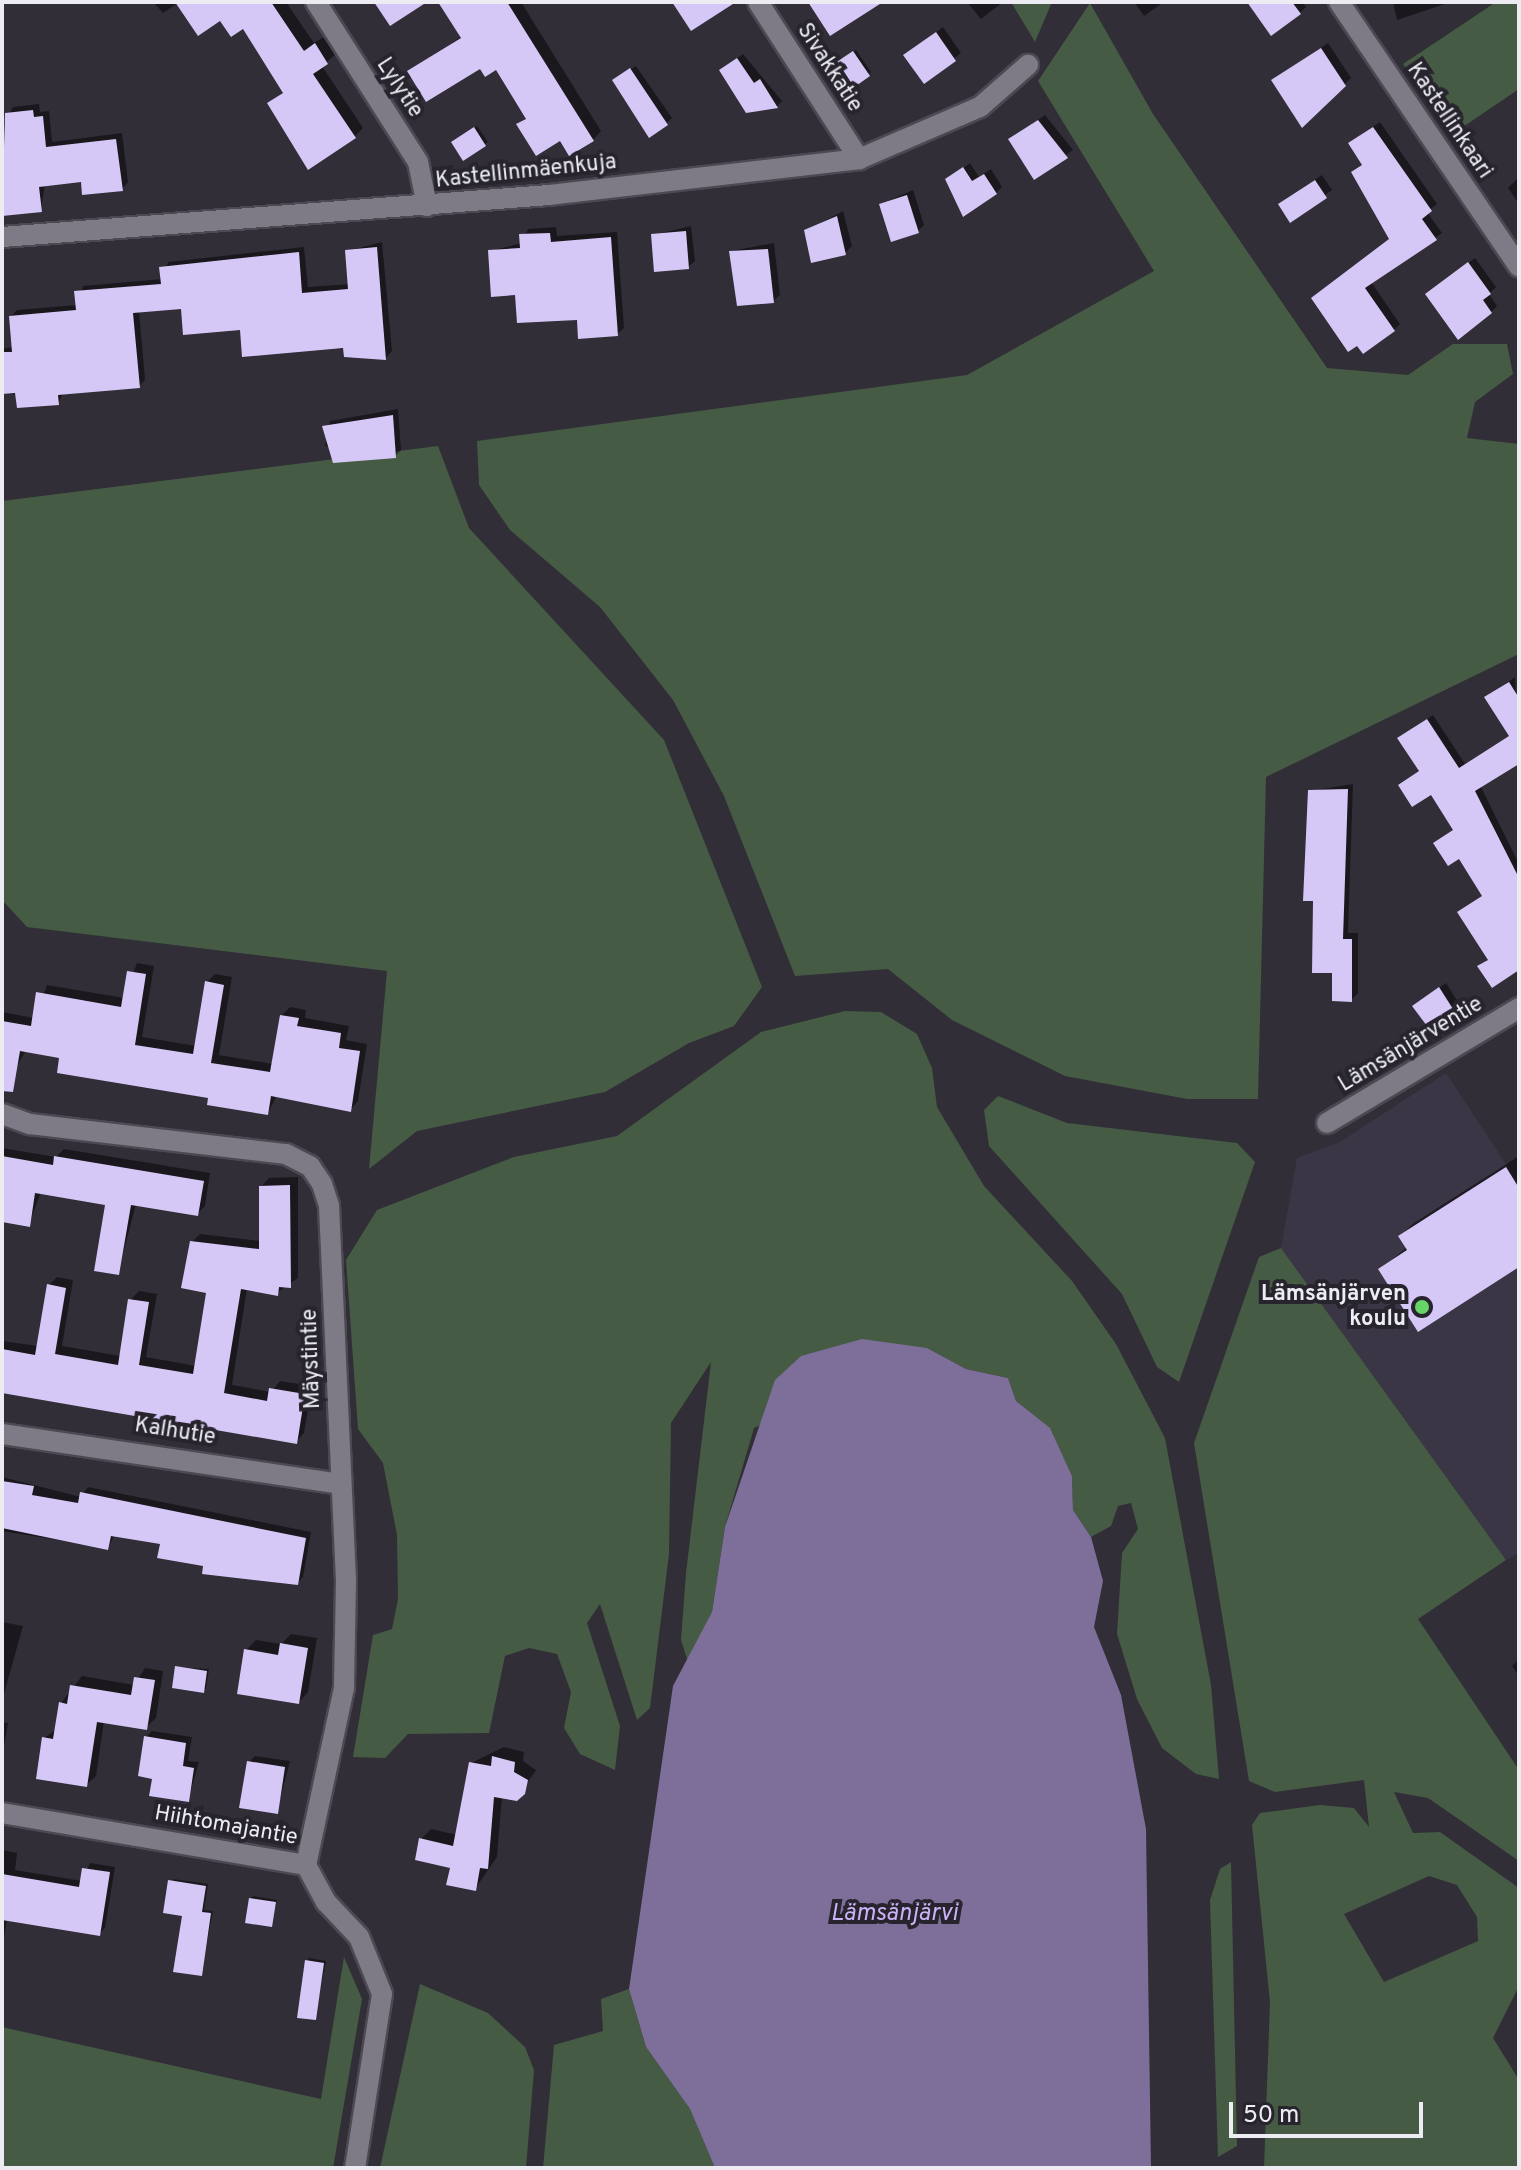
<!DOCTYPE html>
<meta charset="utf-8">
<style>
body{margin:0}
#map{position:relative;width:1521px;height:2170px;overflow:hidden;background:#312e38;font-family:Overpass,sans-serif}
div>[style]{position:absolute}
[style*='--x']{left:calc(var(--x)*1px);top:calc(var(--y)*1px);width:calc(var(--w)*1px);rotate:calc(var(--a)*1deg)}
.built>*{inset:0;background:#3b3646}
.green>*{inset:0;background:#455b44}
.water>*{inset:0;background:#7d6f99}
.shadow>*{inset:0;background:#0007}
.building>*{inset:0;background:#d6c8f6}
.roads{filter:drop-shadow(2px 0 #4c4952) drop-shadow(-2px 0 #4c4952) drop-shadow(0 2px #4c4952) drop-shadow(0 -2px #4c4952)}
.street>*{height:20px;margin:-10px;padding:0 10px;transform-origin:10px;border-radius:10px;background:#7e7b87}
.dots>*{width:22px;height:22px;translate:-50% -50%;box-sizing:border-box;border:4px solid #27242e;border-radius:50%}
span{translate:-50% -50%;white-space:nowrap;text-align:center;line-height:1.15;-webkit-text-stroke:8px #27242e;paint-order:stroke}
.street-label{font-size:22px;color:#edecf2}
.poi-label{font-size:22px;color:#edecf2;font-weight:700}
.right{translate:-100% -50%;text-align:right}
.water-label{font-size:24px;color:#c9b3f6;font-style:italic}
.frame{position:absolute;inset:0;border:4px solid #edecf2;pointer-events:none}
.scale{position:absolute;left:1229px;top:2102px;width:194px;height:36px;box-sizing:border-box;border:4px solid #edecf2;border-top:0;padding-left:10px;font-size:24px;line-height:28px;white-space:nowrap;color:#edecf2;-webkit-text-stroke:6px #27242e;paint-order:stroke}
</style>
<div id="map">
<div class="built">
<i style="clip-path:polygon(1446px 1073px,1519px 1184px,1519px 1553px,1506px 1560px,1281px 1248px,1297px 1158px,1338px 1143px)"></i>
</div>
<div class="green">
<i style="clip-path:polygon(1011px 2px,1052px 2px,1035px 42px)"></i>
<i style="clip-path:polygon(1496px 2px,1519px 2px,1519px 89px,1451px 135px,1403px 64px)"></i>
<i style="clip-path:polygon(1090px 3px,1153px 114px,1327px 368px,1408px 375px,1453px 344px,1507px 344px,1513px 374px,1475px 402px,1467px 438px,1519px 444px,1519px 654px,1266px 777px,1258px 1099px,1187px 1099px,1065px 1076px,952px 1020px,888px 969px,795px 976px,724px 796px,673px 700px,600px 607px,510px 530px,479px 485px,477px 441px,967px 375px,1154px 271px,1038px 81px)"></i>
<i style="clip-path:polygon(438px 446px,469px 528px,664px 740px,762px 987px,734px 1026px,689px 1043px,605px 1092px,417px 1131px,369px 1169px,387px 971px,27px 927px,2px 900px,2px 501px)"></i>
<i style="clip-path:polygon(845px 1011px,881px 1012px,917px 1034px,932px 1068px,937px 1107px,984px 1186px,1072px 1281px,1116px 1344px,1165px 1438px,1211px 1685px,1219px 1779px,1196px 1774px,1162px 1748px,1137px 1699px,1117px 1634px,1122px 1553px,1138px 1529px,1131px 1503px,1118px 1506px,1111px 1526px,1091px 1537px,1073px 1510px,1072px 1476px,1050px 1429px,1016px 1401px,1008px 1378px,966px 1369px,927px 1348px,754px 1428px,725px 1527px,712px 1612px,688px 1662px,681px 1640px,686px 1573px,711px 1362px,671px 1423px,669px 1554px,650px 1708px,637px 1720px,600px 1604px,587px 1623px,620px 1726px,615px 1770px,580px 1754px,564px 1728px,571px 1692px,557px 1654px,529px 1648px,505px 1656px,489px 1733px,408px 1734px,385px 1758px,353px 1757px,373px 1635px,392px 1629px,398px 1599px,397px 1535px,383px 1463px,358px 1429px,346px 1260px,377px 1210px,514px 1157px,617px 1136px,761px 1032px)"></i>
<i style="clip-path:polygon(998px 1096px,1067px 1123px,1237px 1143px,1255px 1162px,1179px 1382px,1157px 1367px,1122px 1294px,989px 1146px,984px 1110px)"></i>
<i style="clip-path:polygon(evenodd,1281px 1248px,1506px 1560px,1418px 1619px,1519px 1770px,1519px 1861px,1428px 1798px,1394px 1792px,1413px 1833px,1440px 1832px,1519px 1888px,1519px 1986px,1493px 2038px,1519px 2080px,1519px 2168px,1264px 2168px,1270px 2002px,1252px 1825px,1260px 1813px,1320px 1805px,1354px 1808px,1369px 1827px,1364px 1780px,1275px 1792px,1249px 1781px,1194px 1443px,1259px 1257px,1281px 1248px,1429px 1876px,1457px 1885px,1477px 1917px,1478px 1941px,1384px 1982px,1344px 1914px,1429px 1876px)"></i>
<i style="clip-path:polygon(1231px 1862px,1237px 2146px,1218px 2157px,1210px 1900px,1220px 1869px)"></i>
<i style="clip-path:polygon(344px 1957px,362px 1999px,333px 2168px,2px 2168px,2px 2027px,321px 2099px)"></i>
<i style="clip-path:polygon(420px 1984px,488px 2013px,525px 2047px,534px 2070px,526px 2168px,380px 2168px)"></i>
<i style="clip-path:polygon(629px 1989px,646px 2047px,690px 2109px,715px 2168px,543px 2168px,554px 2045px,603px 2031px,601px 1999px)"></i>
</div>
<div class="water">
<i style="clip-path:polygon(862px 1339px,927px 1348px,966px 1369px,1008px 1378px,1016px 1401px,1050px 1428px,1072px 1476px,1073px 1510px,1091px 1537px,1103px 1581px,1094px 1627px,1121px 1695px,1146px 1829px,1151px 2168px,715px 2168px,690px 2109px,646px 2047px,629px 1989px,673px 1686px,712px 1612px,725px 1527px,775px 1380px,801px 1356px)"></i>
</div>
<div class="shadow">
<i style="clip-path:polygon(153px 2px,286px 2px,314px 43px,325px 36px,336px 54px,322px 66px,363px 128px,354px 137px,270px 104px,284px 91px,243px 26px,178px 3px,163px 13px)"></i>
<i style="clip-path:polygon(441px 2px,521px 2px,601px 131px,593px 140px,561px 139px,519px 125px,527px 117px,497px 67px,410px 72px,462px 36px)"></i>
<i style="clip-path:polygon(967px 2px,1003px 2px,981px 19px)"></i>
<i style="clip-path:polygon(1134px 2px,1164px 2px,1144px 16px)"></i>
<i style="clip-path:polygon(1252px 2px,1302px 2px,1306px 7px,1300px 13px)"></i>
<i style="clip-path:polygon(1393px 2px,1451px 2px,1397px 20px)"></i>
<i style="clip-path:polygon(943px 27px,961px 53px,925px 81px,906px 55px)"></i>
<i style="clip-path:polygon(1328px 43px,1351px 78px,1302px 125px,1273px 81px)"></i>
<i style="clip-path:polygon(856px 50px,871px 72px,853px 85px,840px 61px)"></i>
<i style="clip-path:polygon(743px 54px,782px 101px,777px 106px,747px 111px,726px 66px)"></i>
<i style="clip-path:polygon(636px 66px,672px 118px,667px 123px,617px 79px)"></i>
<i style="clip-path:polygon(39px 104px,40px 112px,49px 111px,52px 142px,122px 133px,128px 182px,122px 189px,82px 180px,45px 184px,41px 210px,2px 214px,2px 126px,13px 107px)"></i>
<i style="clip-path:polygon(1045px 115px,1073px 150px,1035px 177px,1011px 139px)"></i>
<i style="clip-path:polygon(1380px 122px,1437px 204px,1427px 212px,1442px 233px,1371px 282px,1400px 324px,1394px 330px,1314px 299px,1391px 238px,1353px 172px,1363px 164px,1350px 143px)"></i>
<i style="clip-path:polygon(477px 126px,488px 142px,463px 158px,456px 140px)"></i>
<i style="clip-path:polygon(970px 163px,979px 177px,991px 169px,1002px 187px,996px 193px,947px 180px)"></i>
<i style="clip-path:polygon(1322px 175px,1332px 190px,1291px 220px,1287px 198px)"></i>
<i style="clip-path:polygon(1519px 177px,1519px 204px,1508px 188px)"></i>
<i style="clip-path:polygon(913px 190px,924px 225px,918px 231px,881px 204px)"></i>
<i style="clip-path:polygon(843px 211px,852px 246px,845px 253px,806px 231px)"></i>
<i style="clip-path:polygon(691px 226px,695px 261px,688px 267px,653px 235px)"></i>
<i style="clip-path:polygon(556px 227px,557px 236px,617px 232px,624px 328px,617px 334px,517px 293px,490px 251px,522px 243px,528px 229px)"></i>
<i style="clip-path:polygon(382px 242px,392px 351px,386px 358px,241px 328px,183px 307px,139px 311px,145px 380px,139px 386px,64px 392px,58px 403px,2px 392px,2px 349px,13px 347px,11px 316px,17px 310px,77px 305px,83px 286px,163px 279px,168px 262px,304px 247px,308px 287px,350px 284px,347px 251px)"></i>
<i style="clip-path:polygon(774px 243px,780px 295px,773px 301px,731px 251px)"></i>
<i style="clip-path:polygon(1475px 258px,1496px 287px,1489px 294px,1497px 306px,1491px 312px,1434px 288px)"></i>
<i style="clip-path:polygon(398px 409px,401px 450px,395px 456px,325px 446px,330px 421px)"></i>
<i style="clip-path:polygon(1515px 677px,1519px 761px,1480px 785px,1519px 864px,1519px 967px,1480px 967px,1489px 958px,1484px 895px,1459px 857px,1436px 843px,1455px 829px,1431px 792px,1400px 785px,1421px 770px,1400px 738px,1433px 715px,1465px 764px,1511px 735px,1487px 697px)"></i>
<i style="clip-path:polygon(1353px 784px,1348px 933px,1358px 933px,1358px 993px,1351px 1000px,1334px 971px,1315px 899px,1310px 791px)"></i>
<i style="clip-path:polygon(137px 963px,154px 966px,142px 1037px,196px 1046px,207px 982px,215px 974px,232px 977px,219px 1055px,273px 1064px,281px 1016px,290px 1007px,306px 1010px,305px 1018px,349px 1026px,346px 1040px,367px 1044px,358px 1101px,350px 1110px,277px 1095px,268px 1113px,61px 1056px,26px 1050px,16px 1068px,2px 1066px,2px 1012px,34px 1018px,47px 985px,124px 998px)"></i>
<i style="clip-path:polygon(1446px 983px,1458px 1002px,1452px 1008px,1421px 1000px)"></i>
<i style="clip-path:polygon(2px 1148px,56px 1157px,64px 1149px,210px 1173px,205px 1206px,197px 1214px,136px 1204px,118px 1273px,107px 1203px,41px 1192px,29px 1224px,2px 1196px)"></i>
<i style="clip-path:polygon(1519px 1156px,1519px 1264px,1380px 1270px,1407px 1247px,1400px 1236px,1414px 1223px)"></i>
<i style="clip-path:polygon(298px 1177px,298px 1278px,277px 1293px,247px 1288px,232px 1385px,271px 1392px,280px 1381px,312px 1386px,304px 1433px,296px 1442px,2px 1390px,2px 1341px,38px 1346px,49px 1285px,57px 1277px,73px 1280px,62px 1346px,121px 1356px,130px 1300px,139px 1291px,157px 1294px,146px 1357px,196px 1366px,209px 1291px,192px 1242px,200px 1234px,261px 1241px,261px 1187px,269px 1178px)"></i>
<i style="clip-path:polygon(2px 1477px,81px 1497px,88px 1487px,311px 1532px,303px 1577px,297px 1583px,205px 1564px,162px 1543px,115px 1534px,108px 1548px,2px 1531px)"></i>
<i style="clip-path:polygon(2px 1622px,23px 1626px,2px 1701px)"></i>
<i style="clip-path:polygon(291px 1634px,317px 1638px,308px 1692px,299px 1702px,246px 1650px,256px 1640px,281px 1644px)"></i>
<i style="clip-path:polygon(1519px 1659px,1519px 1676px,1512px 1666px)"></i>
<i style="clip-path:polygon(177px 1667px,209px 1669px,206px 1688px,203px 1691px)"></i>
<i style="clip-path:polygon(145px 1668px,163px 1671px,156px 1718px,146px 1727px,104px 1721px,96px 1776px,86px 1785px,44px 1738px,57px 1729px,61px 1703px,82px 1676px,134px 1685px)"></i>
<i style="clip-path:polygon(2px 1722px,8px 1723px,2px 1759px)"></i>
<i style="clip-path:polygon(152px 1731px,192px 1737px,188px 1761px,199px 1762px,188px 1800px,154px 1777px,146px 1737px)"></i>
<i style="clip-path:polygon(504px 1747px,524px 1752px,523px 1761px,536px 1770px,516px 1799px,502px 1796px,497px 1857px,475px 1889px,421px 1839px,431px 1829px,457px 1835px,471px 1763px)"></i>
<i style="clip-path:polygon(255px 1756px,290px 1761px,277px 1812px,249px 1762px)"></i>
<i style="clip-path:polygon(2px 1850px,17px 1853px,15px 1870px,82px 1881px,90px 1863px,115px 1867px,105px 1928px,99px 1934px,7px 1919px,2px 1950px)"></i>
<i style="clip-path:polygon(173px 1879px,208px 1884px,204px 1910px,213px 1911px,201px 1974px)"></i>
<i style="clip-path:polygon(253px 1896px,277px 1900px,271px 1925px,250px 1899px)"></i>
<i style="clip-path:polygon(309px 1958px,326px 1961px,315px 2018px,307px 1961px)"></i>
</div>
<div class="building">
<i style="clip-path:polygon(175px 2px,271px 2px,304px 51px,315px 43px,328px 64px,313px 74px,356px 138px,308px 170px,267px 103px,283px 93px,243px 29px,231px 37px,220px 21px,198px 36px)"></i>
<i style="clip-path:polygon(374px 2px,427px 2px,390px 26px)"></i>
<i style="clip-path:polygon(438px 2px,507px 2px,594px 141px,569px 156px,560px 141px,536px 156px,516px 124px,526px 119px,496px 70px,485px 77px,480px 69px,426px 102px,407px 71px,461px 38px)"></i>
<i style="clip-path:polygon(672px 2px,736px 2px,691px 31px)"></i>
<i style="clip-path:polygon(808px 2px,883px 2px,830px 36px)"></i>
<i style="clip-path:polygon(1247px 2px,1292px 2px,1301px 14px,1271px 36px)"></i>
<i style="clip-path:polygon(936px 32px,956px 61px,924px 84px,903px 55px)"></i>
<i style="clip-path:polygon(1321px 48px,1346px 86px,1302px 128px,1271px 80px)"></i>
<i style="clip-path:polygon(853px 51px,870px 76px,853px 88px,835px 63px)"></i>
<i style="clip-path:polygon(737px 58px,754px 83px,760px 79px,778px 108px,746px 113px,719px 70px)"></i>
<i style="clip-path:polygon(630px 68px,668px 125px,649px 138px,612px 80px)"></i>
<i style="clip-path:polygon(33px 110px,34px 117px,43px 116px,46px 147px,116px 139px,123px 191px,82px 195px,81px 182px,39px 187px,42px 212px,2px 216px,5px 113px)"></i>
<i style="clip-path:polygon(1038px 120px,1068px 158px,1034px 180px,1008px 139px)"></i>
<i style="clip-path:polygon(474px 127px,486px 146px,463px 161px,451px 142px)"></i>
<i style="clip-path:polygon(1373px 127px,1432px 211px,1422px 219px,1437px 240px,1365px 288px,1395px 331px,1363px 354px,1357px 346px,1348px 352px,1311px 298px,1389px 239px,1351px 172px,1362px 165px,1348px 143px)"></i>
<i style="clip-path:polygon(963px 167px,972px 181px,984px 174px,997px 194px,963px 217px,945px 179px)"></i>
<i style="clip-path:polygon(1315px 180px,1327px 198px,1290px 223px,1278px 204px)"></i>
<i style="clip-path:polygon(907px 195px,919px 233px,891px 242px,879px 204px)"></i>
<i style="clip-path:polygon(837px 216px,846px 255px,811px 263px,804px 230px)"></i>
<i style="clip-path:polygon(686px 231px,689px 269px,654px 272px,651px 234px)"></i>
<i style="clip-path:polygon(550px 233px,551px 242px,611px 237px,618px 336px,578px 339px,577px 320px,517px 323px,515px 295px,491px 297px,488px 250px,520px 248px,519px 234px)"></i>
<i style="clip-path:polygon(377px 247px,386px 360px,344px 357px,343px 348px,242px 357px,240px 330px,183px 335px,181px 309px,133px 313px,140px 388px,58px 395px,59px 405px,17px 408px,15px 393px,2px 394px,2px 352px,12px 352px,9px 316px,76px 310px,74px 291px,161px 284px,159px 267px,299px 252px,302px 293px,348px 289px,345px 250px)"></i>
<i style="clip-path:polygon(768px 249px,774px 303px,737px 306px,729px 251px)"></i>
<i style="clip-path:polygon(1468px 262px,1491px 294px,1483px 300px,1492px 313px,1458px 340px,1425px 294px)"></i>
<i style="clip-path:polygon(393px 415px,396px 458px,333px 463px,322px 426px)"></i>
<i style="clip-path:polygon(1509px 682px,1519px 698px,1519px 764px,1475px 791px,1519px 878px,1519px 970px,1492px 988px,1477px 966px,1488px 960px,1457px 912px,1482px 896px,1459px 859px,1448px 866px,1433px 843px,1453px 830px,1431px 795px,1412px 807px,1398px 785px,1419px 771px,1397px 738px,1427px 719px,1459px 768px,1509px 736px,1484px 697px)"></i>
<i style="clip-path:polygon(1348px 789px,1343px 939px,1352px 939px,1352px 1002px,1332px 1001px,1332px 973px,1312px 973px,1313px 901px,1303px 901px,1308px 790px)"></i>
<i style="clip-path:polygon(127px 971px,146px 974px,135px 1045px,193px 1054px,205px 981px,224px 985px,211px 1063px,270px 1072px,280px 1015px,299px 1018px,297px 1026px,341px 1033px,339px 1048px,360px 1051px,351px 1112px,271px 1096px,268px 1115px,207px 1105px,208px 1098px,57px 1073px,59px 1058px,20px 1051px,13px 1092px,2px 1091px,2px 1021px,31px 1026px,36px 992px,121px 1007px)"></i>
<i style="clip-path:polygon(1439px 987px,1453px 1009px,1427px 1026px,1412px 1006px)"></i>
<i style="clip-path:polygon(2px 1156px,53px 1165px,54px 1156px,204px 1181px,198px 1216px,131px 1205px,119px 1275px,94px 1271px,105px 1205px,35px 1193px,30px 1227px,2px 1222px)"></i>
<i style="clip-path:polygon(1506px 1167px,1519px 1188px,1519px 1267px,1418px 1332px,1378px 1269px,1407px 1250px,1398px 1236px)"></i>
<i style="clip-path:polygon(290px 1185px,291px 1288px,279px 1287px,278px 1296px,241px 1289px,224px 1393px,267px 1401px,269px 1388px,305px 1394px,297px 1444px,2px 1393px,2px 1349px,35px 1355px,47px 1284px,66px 1288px,55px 1354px,118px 1365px,128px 1299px,149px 1302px,139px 1365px,193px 1374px,206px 1293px,181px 1288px,190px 1241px,259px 1249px,259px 1186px)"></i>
<i style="clip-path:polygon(2px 1481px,34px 1486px,32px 1495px,78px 1503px,80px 1492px,306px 1538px,298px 1585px,202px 1574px,203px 1566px,157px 1558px,160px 1544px,111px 1536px,108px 1550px,2px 1528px)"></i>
<i style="clip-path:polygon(280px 1643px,308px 1648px,299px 1704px,237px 1694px,244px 1649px,278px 1655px)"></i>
<i style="clip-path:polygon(175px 1666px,207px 1671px,204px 1693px,172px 1688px)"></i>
<i style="clip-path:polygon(134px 1677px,155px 1680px,147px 1730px,97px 1722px,87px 1787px,36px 1779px,42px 1737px,53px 1739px,59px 1702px,67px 1704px,70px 1685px,131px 1695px)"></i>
<i style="clip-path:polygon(144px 1736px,186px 1743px,183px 1766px,194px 1768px,189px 1802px,149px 1796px,152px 1779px,138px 1776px)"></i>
<i style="clip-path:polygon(492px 1756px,515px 1762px,514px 1772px,528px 1780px,525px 1794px,517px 1801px,494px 1797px,488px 1869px,480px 1868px,476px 1891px,446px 1885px,450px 1868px,415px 1860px,419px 1838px,453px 1846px,469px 1762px,491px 1766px)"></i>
<i style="clip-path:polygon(247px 1761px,285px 1767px,278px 1814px,239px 1808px)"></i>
<i style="clip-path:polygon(82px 1868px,110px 1872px,100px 1936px,2px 1920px,2px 1874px,79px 1887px)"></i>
<i style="clip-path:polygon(168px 1880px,206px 1886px,202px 1912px,211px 1913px,202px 1976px,173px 1972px,182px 1916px,163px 1913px)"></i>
<i style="clip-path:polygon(249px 1898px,276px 1902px,272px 1927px,245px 1923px)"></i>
<i style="clip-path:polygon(305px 1960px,324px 1963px,316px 2020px,297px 2018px)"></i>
</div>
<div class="roads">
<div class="street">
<i style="--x:316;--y:2;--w:190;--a:57.5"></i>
<i style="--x:418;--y:162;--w:45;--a:78.4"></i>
<i style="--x:758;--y:2;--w:187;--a:57.2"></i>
<i style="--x:1339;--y:2;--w:320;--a:55.8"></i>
<i style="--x:2;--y:237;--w:549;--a:-4.39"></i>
<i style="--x:549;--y:195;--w:312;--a:-6.6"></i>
<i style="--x:859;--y:159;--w:132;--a:-23.3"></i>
<i style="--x:980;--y:107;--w:64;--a:-41.2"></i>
<i style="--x:2;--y:1114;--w:30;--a:20"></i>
<i style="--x:30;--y:1124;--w:258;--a:6.7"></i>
<i style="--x:286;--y:1154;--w:27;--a:27"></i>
<i style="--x:310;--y:1166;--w:22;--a:56"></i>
<i style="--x:322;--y:1184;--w:23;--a:72"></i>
<i style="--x:329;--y:1206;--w:376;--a:87.4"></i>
<i style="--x:346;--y:1582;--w:106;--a:91.1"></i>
<i style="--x:344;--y:1688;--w:181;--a:102.1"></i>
<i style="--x:1327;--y:1123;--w:224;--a:-30.9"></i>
<i style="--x:2;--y:1434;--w:342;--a:8.4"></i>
<i style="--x:2;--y:1813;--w:308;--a:9.7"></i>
<i style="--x:306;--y:1865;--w:42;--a:61.6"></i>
<i style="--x:326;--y:1902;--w:48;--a:46.7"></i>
<i style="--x:359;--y:1937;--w:61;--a:68"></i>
<i style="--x:382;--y:1994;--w:176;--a:98.8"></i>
</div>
</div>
<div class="dots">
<i style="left:1422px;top:1307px;background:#66d467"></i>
</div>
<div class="street-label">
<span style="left:829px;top:68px;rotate:57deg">Sivakkatie</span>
<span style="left:399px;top:88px;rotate:57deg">Lylytie</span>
<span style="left:1449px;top:121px;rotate:56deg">Kastellinkaari</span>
<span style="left:526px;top:172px;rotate:-6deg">Kastellinmäenkuja</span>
<span style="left:1411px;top:1045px;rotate:-31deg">Lämsänjärventie</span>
<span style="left:312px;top:1359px;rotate:-92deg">Mäystintie</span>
<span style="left:175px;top:1432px;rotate:9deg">Kalhutie</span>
<span style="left:226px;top:1826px;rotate:10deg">Hiihtomajantie</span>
</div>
<div class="poi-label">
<span class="right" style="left:1406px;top:1307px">Lämsänjärven<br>koulu</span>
</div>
<div class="water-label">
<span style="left:894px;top:1915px">Lämsänjärvi</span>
</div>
<div class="frame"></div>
<div class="scale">50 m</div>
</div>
